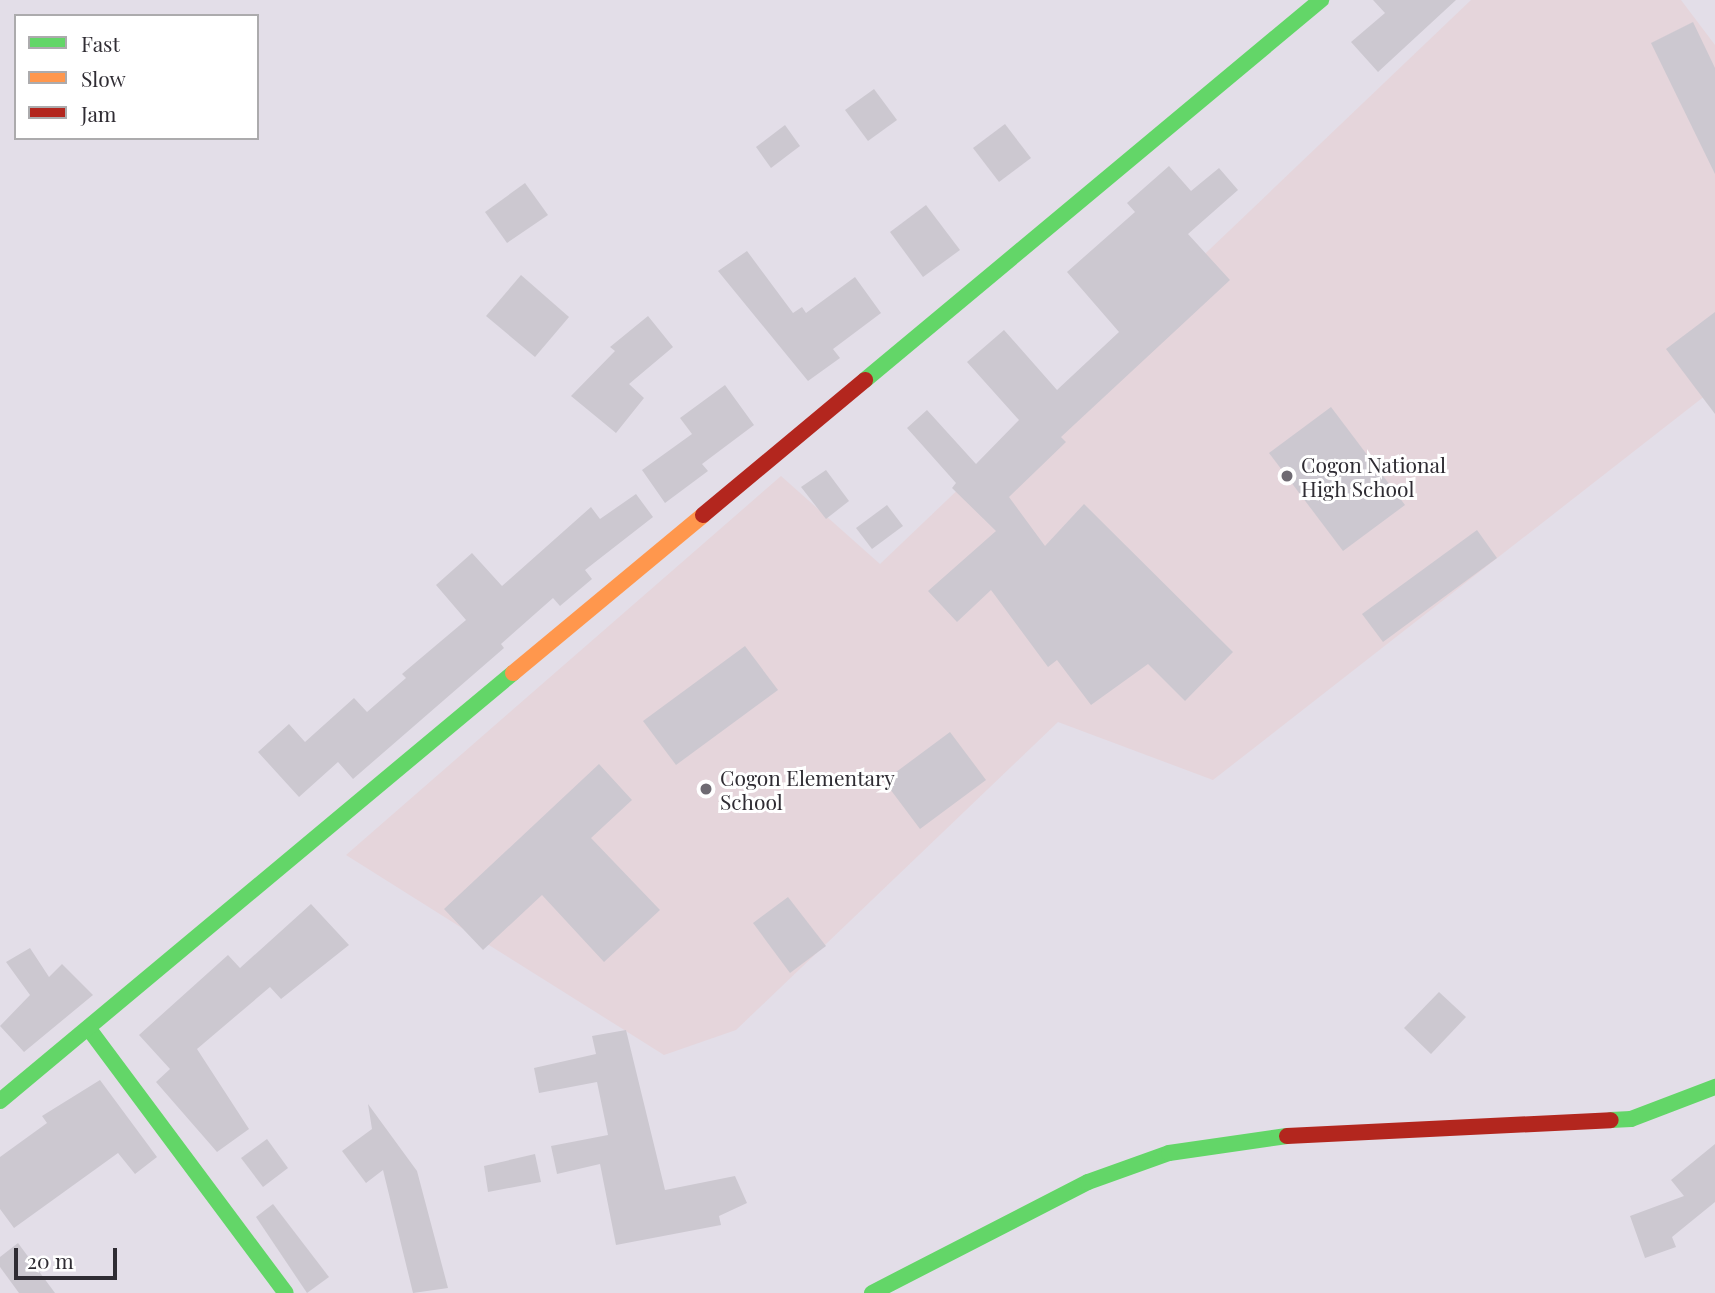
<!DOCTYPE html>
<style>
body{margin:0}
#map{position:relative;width:1715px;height:1293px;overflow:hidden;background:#e3dee8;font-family:"Playfair Display",serif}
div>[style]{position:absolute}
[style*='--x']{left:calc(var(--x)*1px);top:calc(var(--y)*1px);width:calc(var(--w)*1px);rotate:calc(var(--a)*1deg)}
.education>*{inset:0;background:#e5d5db}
.building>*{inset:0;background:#ccc8d0}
.fast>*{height:16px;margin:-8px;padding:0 8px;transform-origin:8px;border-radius:8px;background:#63d668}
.slow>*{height:16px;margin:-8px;padding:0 8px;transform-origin:8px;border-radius:8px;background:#ff974d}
.jam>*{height:16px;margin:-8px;padding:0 8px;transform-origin:8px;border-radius:8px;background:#b3261e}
.dots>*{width:19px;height:19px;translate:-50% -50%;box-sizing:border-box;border:4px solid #fff;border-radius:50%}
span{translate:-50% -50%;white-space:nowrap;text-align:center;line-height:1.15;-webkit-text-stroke:6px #fff;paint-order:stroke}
.poi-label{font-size:21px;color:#2f2c33}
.left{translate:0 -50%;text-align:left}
.legend{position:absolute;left:14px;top:14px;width:245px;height:126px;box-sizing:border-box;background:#fff;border:2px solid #acabad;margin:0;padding:9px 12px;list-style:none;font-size:21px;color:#2f2c33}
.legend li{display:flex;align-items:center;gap:14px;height:35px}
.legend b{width:35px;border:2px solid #acabad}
.scale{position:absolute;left:14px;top:1248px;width:103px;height:32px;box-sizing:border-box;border:4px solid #2f2c33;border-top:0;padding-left:9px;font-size:21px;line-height:24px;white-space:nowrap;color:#2f2c33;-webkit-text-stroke:5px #fff;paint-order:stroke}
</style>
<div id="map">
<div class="education">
<i style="clip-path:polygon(1471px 0,1681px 0,1715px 45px,1715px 388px,1213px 780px,1058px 722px,736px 1030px,664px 1055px,346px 855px,781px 476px,880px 564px)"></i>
</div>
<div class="building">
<i style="clip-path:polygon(1373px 0,1456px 0,1378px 72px,1351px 42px,1385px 13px)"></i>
<i style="clip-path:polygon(1693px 22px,1715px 68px,1715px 174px,1651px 43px)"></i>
<i style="clip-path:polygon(874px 89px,897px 120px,868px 141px,845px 110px)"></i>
<i style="clip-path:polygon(1005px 124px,1031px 158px,999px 182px,973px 148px)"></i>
<i style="clip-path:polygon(785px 125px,800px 146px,771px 168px,756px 147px)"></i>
<i style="clip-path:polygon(1169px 166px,1191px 191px,1219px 168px,1238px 190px,1188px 234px,1230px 280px,1061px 437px,1066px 442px,1009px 497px,1045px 546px,1084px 504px,1233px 652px,1185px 701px,1148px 664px,1091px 705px,1057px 660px,1048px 667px,991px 590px,957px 622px,928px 591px,996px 531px,952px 488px,956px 483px,907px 428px,927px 410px,976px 464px,1019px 420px,967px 362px,1004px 330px,1057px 390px,1119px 332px,1067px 272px,1135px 212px,1127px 203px)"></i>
<i style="clip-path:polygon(525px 183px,548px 215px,507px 243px,485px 212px)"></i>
<i style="clip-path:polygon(926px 205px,960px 250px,923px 277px,890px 232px)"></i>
<i style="clip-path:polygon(747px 251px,793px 313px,802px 307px,806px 313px,855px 277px,881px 313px,833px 349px,840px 358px,808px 381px,718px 271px)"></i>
<i style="clip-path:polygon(521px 275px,569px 317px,535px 357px,486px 316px)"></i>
<i style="clip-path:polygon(1715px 312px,1715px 414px,1666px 349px)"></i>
<i style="clip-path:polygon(648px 316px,673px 347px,629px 384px,644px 398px,616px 433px,571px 396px,615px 351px,610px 347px)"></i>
<i style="clip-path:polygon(725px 385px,754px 425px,702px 464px,708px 471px,665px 503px,642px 470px,692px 434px,680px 418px)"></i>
<i style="clip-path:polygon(1331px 407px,1405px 505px,1343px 551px,1269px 453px)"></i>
<i style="clip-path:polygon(826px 470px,849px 501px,826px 519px,801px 487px)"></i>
<i style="clip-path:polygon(636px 494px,653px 517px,585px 570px,592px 579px,560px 606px,553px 598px,501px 644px,504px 648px,353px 779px,338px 762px,299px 797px,258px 752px,289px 724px,305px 742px,354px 698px,367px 712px,406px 678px,402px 674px,466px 620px,436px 585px,472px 553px,502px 586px,591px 507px,600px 519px)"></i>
<i style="clip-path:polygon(887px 505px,903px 526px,872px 549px,856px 528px)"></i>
<i style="clip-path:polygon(1477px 530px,1497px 558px,1383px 642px,1362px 614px)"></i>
<i style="clip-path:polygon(745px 646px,778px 690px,676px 765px,643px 721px)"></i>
<i style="clip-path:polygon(950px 732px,986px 780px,920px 829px,884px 781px)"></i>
<i style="clip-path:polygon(599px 764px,632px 800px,591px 838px,660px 910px,604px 962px,542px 895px,483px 950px,444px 909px)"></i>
<i style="clip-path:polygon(788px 897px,826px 946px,790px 973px,753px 923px)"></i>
<i style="clip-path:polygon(311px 904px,349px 945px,281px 999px,270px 987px,197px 1049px,249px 1129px,217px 1152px,156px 1082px,170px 1069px,139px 1035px,228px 955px,240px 968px)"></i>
<i style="clip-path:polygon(30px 948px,49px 977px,62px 964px,93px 995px,24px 1052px,0 1026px,30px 995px,6px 962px)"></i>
<i style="clip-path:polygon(1439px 992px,1466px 1017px,1431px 1054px,1404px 1028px)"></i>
<i style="clip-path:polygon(626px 1030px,665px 1190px,735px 1176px,747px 1203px,719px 1216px,721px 1225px,616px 1245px,600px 1164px,557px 1174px,551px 1146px,608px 1135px,597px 1082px,539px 1093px,534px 1068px,596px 1054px,592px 1036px)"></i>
<i style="clip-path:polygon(100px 1080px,157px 1157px,135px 1174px,118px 1153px,14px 1228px,0 1209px,0 1157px,47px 1123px,42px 1116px)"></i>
<i style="clip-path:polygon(368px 1104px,417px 1171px,448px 1288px,413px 1293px,383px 1170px,366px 1183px,342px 1151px,372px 1129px)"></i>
<i style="clip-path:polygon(267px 1139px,288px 1168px,263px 1187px,241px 1158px)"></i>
<i style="clip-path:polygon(1715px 1144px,1715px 1202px,1672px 1237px,1676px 1247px,1645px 1258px,1630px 1216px,1684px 1196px,1671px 1180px)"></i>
<i style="clip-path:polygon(535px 1154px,541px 1182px,488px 1192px,484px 1166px)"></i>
<i style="clip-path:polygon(273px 1204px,329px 1277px,307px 1293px,256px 1217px)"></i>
<i style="clip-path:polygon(18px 1243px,55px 1293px,19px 1293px,0 1267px,0 1257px)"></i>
</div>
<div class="fast">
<i style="--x:865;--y:380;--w:594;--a:-39.81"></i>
<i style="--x:89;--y:1029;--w:329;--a:53.3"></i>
<i style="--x:0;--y:1101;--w:668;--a:-39.84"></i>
<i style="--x:1611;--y:1120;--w:20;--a:-3"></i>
<i style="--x:1631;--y:1119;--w:90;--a:-20.9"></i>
<i style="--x:872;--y:1293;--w:243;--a:-27.2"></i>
<i style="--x:1088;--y:1182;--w:86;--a:-19.7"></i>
<i style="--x:1169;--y:1153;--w:119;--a:-8.2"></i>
</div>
<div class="slow">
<i style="--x:513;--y:673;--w:247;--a:-39.7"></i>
</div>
<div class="jam">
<i style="--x:703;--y:515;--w:211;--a:-39.8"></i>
<i style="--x:1287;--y:1136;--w:324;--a:-2.8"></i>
</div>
<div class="dots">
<i style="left:1287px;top:476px;background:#6e6a72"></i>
<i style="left:706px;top:789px;background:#6e6a72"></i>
</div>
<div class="poi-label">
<span class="left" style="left:1301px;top:476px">Cogon National<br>High School</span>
<span class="left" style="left:720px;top:789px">Cogon Elementary<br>School</span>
</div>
<ul class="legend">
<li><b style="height:9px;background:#63d668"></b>Fast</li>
<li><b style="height:9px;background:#ff974d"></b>Slow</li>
<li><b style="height:9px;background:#b3261e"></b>Jam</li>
</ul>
<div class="scale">20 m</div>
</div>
